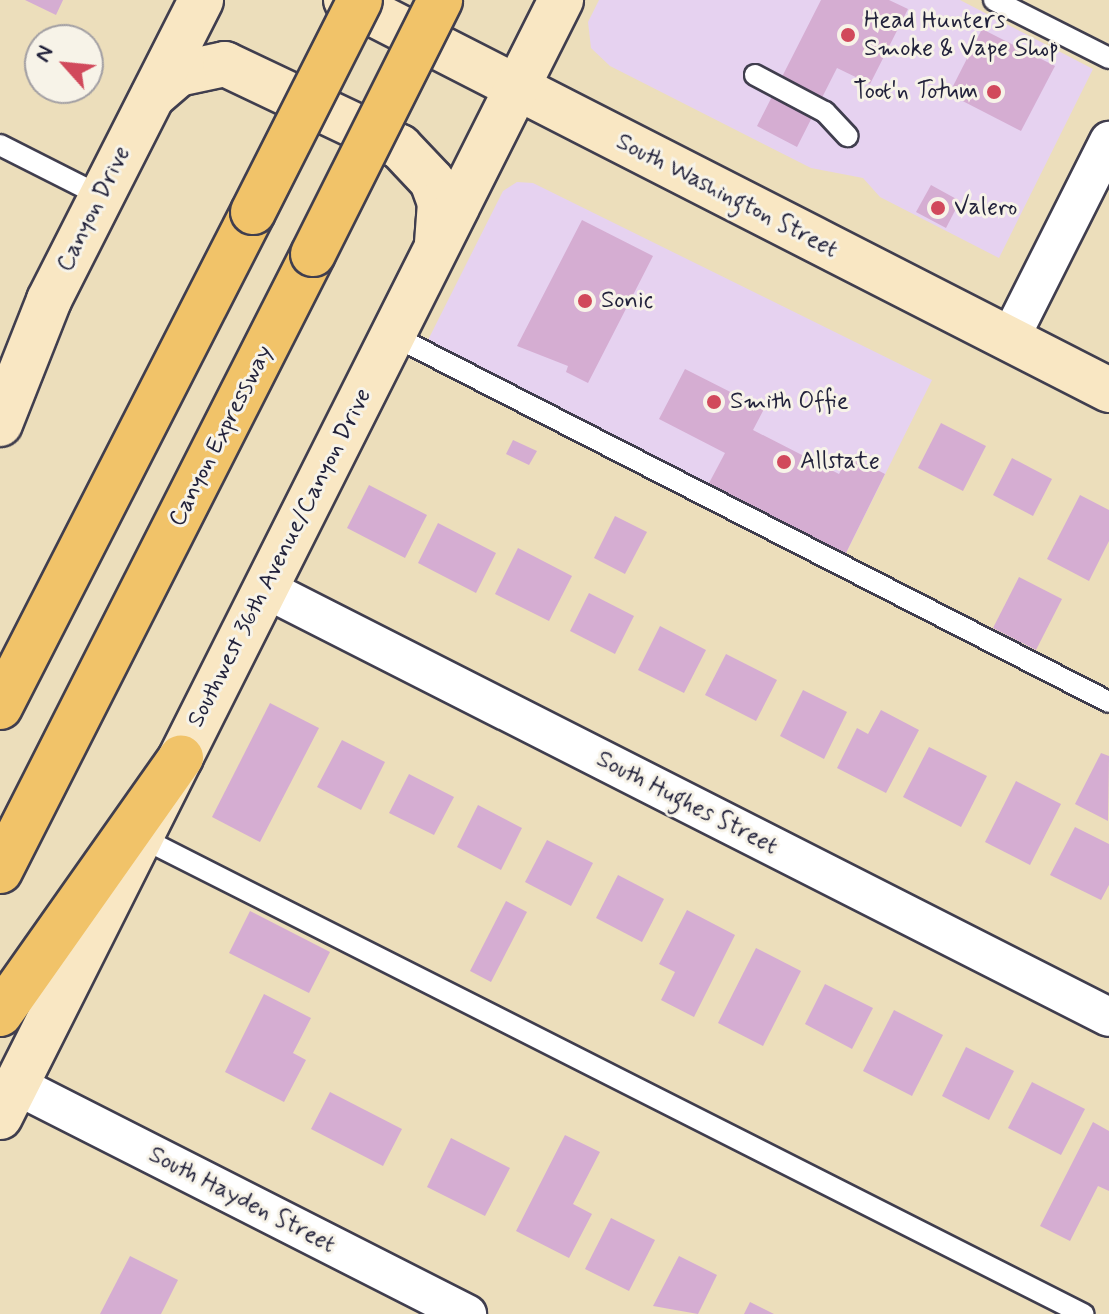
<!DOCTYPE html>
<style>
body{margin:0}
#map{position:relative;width:1109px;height:1314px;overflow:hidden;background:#ecdebb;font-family:Mynerve,sans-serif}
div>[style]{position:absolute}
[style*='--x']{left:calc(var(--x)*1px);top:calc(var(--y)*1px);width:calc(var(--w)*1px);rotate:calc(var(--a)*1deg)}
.built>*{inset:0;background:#e6d2f0}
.building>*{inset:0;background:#d5add2}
.roads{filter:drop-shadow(2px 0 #403e4e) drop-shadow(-2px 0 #403e4e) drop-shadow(0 2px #403e4e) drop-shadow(0 -2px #403e4e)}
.service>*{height:20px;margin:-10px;padding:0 10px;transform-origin:10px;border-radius:10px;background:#fff}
.minor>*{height:38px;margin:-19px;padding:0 19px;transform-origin:19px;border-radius:19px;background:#fff}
.secondary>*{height:44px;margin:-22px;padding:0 22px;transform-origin:22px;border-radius:22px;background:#f9e7c3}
.motorway>*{height:44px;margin:-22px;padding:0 22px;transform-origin:22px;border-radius:22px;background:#f1c369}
.bridges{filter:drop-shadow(2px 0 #403e4e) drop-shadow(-2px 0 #403e4e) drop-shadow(0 2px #403e4e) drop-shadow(0 -2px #403e4e)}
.motorway-bridge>*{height:44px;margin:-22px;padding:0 22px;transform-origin:22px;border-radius:22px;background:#f1c369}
.dots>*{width:22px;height:22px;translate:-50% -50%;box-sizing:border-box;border:4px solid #f7f3e8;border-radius:50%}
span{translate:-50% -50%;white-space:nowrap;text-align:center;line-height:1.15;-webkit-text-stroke:6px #f7f3e8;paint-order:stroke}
.poi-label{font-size:24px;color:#22223b}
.left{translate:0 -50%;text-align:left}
.right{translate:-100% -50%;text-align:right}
.street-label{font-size:24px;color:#22223b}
.north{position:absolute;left:24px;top:24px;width:80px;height:80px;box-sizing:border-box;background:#f7f3e8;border:2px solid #a29fa3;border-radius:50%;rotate:297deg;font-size:22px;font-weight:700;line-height:32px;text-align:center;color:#22223b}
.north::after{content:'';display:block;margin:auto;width:28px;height:36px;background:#d1495b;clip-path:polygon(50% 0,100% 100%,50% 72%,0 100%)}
</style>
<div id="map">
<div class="built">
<i style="clip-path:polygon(599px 0,960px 0,1093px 69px,999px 258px,880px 197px,863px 178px,811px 168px,610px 66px,591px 48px,588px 22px)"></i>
<i style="clip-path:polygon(517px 182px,533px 183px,932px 380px,845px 555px,425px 346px,503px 191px)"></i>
</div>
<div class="building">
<i style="clip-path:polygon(25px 0,63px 0,56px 15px)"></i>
<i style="clip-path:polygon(821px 0,889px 0,908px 9px,870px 84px,837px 68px,797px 147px,757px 126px)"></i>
<i style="clip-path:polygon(982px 29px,1055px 66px,1021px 131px,949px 94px)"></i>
<i style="clip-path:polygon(931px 185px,960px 201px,946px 228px,916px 212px)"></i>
<i style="clip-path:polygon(582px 220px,653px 256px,588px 383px,566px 372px,568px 366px,517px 346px)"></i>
<i style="clip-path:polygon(685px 369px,764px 409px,753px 430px,839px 474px,849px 455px,885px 474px,845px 555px,708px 485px,725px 453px,659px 419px)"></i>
<i style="clip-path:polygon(941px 423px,986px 446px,963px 491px,918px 468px)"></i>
<i style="clip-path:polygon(513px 440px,537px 451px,529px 465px,506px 454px)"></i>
<i style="clip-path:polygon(1012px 458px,1052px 479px,1033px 516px,993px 495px)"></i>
<i style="clip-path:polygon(369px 485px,427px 515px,405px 558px,347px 528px)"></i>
<i style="clip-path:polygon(1080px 495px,1109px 510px,1109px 541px,1089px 581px,1047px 559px)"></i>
<i style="clip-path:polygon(615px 516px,647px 532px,625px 574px,594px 558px)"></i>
<i style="clip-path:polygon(438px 523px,496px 553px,476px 593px,418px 563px)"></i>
<i style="clip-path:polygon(518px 548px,572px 576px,549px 621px,495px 594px)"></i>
<i style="clip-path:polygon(1019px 577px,1062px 599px,1036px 650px,993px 628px)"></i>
<i style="clip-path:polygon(589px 593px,634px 616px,615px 654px,570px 631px)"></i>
<i style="clip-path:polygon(660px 626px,706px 650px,684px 693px,638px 670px)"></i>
<i style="clip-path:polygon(726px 654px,777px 680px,756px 721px,705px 695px)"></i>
<i style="clip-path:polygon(803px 690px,847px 712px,824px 759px,780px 736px)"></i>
<i style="clip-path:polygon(270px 703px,319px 728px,260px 842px,212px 817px)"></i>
<i style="clip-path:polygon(881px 710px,919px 730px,886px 793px,837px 768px,857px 728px,868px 734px)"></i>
<i style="clip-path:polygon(342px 740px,385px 762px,361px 810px,317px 787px)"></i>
<i style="clip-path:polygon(929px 747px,987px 776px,961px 827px,903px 797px)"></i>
<i style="clip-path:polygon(1101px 753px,1109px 756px,1108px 821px,1075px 804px)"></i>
<i style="clip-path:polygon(409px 774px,454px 797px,434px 835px,389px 813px)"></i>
<i style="clip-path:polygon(1016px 781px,1061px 804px,1030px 865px,985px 842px)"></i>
<i style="clip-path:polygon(478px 805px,522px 828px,501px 870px,457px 847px)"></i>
<i style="clip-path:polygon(1075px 827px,1109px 844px,1109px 885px,1101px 900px,1050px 875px)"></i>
<i style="clip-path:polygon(547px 840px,593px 863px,571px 906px,525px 882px)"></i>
<i style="clip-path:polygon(618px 875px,664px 899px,642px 942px,596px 918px)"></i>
<i style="clip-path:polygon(506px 901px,527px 912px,491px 982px,470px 971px)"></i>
<i style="clip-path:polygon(687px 910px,735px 935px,694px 1017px,661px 1000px,675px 972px,659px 964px)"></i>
<i style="clip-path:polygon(250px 911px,330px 952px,309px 993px,229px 953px)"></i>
<i style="clip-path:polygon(756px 948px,801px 971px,763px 1046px,718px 1023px)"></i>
<i style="clip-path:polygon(825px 984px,873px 1008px,852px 1049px,805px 1024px)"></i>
<i style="clip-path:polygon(264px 994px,311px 1018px,293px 1053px,306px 1060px,284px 1102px,225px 1072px)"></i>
<i style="clip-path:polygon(894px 1010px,943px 1035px,912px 1096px,863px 1071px)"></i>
<i style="clip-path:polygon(966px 1047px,1014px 1071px,989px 1120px,942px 1096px)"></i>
<i style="clip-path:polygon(1032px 1082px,1085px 1109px,1061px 1155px,1008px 1128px)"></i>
<i style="clip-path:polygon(330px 1092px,402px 1129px,383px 1166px,311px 1129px)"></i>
<i style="clip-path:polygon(1093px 1122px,1109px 1131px,1109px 1191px,1098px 1186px,1070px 1241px,1040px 1226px)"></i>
<i style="clip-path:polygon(565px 1135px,600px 1152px,573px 1204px,592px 1214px,569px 1258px,516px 1231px)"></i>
<i style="clip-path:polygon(451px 1138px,510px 1168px,485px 1216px,427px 1187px)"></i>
<i style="clip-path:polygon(611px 1218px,655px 1240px,629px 1291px,585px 1269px)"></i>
<i style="clip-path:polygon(130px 1256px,178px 1280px,161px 1314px,100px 1314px)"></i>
<i style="clip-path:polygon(679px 1256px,717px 1275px,698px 1314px,653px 1306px)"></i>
<i style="clip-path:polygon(750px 1302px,774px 1314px,744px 1314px)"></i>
</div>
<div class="roads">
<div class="service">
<i style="--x:994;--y:0;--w:129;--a:26.8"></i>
<i style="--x:755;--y:75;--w:79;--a:27.9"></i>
<i style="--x:825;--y:112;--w:33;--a:47"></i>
<i style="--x:0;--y:145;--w:111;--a:26.8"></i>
<i style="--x:392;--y:335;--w:805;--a:27.11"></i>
<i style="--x:142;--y:838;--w:1055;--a:26.83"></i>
</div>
<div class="minor">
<i style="--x:1009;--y:340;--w:223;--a:-63.3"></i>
<i style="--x:266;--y:589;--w:945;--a:26.92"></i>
<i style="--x:16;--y:1085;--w:506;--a:26.92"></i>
</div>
<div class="secondary">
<i style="--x:346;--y:0;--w:857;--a:27.07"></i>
<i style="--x:153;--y:96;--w:33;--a:-41"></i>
<i style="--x:178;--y:74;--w:48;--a:-12"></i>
<i style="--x:225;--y:64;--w:194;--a:25.4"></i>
<i style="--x:400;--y:147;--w:47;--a:46.7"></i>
<i style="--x:432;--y:181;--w:23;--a:70"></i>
<i style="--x:440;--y:203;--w:40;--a:94.3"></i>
<i style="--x:0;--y:424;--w:133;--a:-68.4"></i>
<i style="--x:49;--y:300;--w:336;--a:-63.1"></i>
<i style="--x:0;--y:1117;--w:1250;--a:-63.33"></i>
</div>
<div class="motorway">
<i style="--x:0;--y:707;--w:556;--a:-62.93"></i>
<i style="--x:0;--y:871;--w:692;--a:-63.1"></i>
<i style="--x:0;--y:1014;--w:314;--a:-54.8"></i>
</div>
</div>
<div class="bridges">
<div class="motorway-bridge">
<i style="--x:253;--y:212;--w:237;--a:-63.2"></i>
<i style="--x:313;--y:254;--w:284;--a:-63.4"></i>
</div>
</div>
<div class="dots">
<i style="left:848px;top:35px;background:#d1495b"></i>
<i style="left:994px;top:92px;background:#d1495b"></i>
<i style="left:938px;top:208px;background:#d1495b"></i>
<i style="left:585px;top:301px;background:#d1495b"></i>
<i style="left:714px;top:402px;background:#d1495b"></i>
<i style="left:784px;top:462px;background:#d1495b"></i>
</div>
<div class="poi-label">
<span class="left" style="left:864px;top:35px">Head Hunters<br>Smoke &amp; Vape Shop</span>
<span class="right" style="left:978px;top:92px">Toot'n Totum</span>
<span class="left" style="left:954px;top:208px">Valero</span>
<span class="left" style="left:601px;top:301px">Sonic</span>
<span class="left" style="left:730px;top:402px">Smith Offie</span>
<span class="left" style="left:800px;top:462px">Allstate</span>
</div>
<div class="street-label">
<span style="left:727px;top:196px;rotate:27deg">South Washington Street</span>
<span style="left:94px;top:209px;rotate:-64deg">Canyon Drive</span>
<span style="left:221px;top:436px;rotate:-63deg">Canyon Expressway</span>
<span style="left:280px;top:558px;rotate:-63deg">Southwest 36th Avenue/Canyon Drive</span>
<span style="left:687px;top:803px;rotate:27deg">South Hughes Street</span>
<span style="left:242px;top:1200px;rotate:27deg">South Hayden Street</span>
</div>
<div class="north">N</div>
</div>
